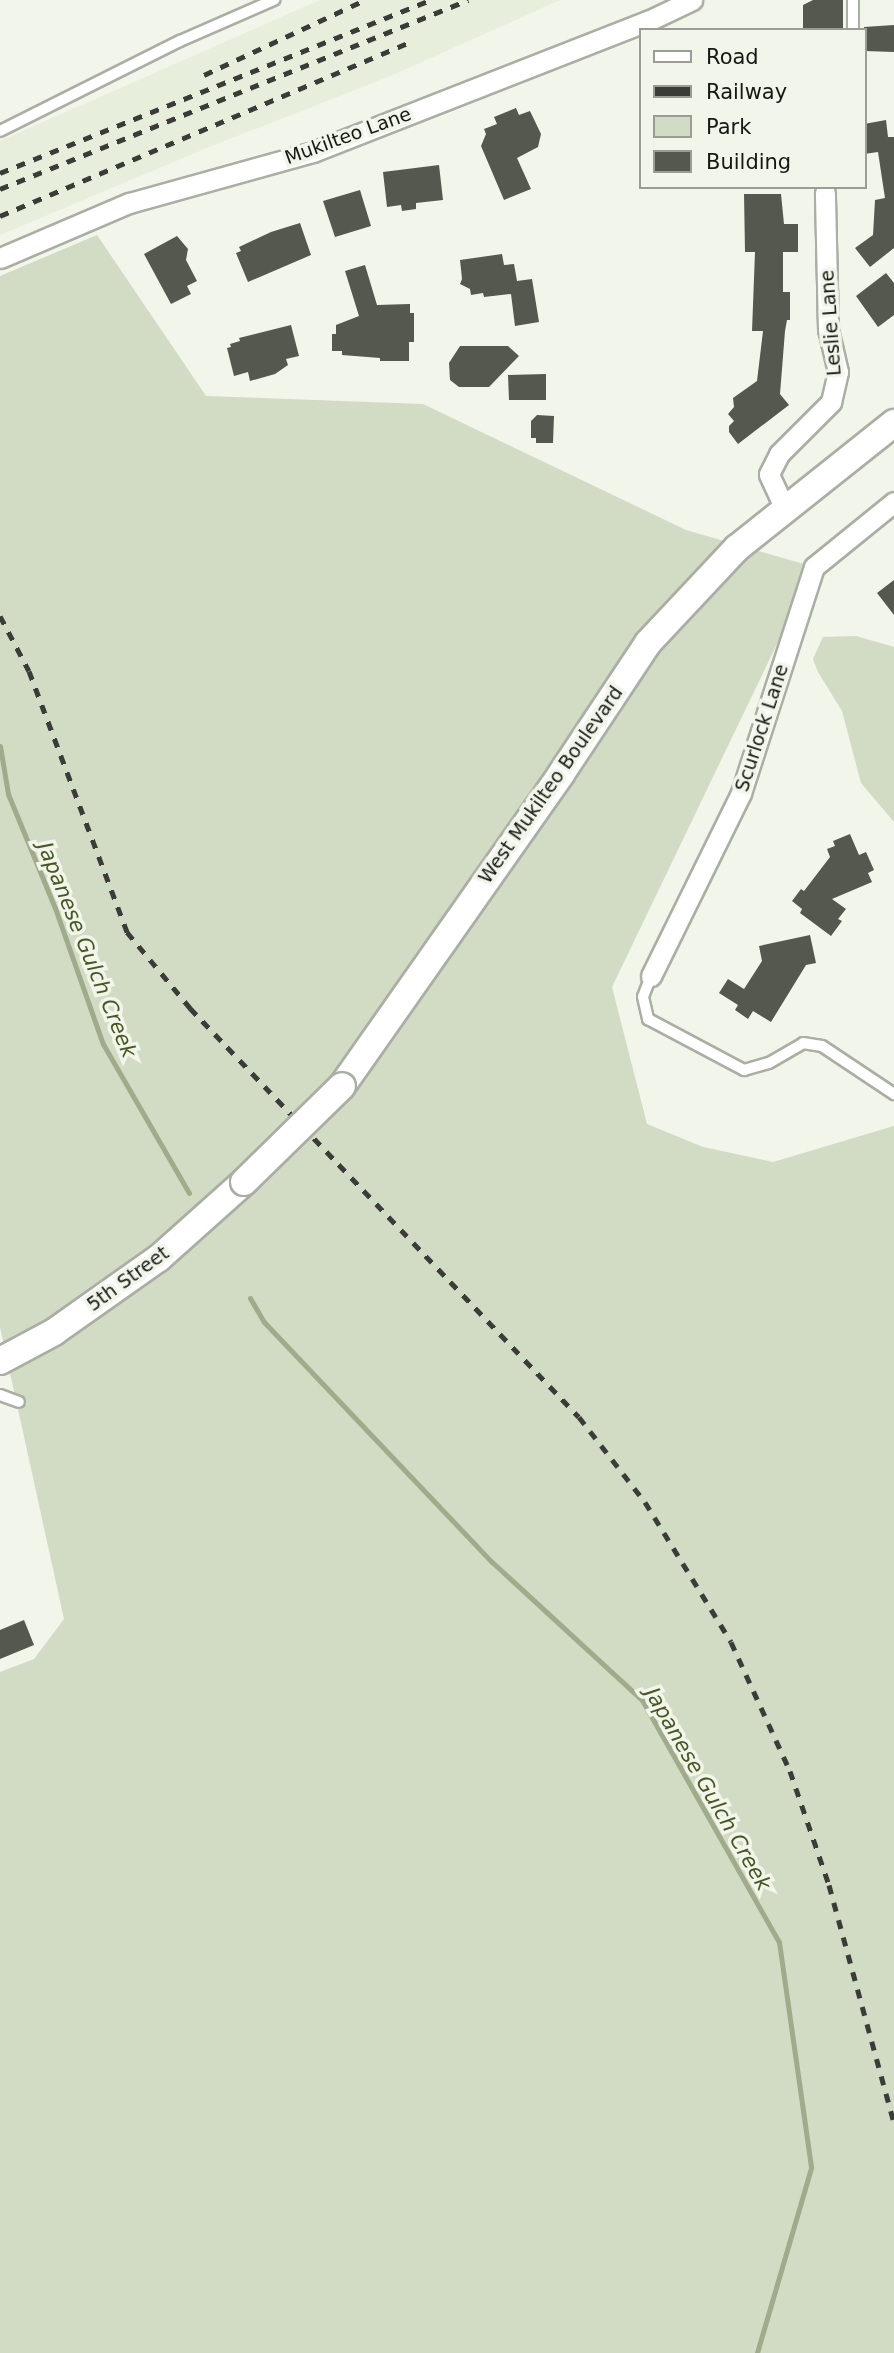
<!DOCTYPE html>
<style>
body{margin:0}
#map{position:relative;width:894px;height:2353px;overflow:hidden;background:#f1f5ea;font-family:"DejaVu Sans",sans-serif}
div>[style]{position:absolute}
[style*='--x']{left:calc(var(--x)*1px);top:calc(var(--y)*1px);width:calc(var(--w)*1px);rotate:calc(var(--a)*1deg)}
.built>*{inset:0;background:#e7eedb}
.green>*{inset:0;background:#d2dbc3}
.stream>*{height:5px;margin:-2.5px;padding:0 2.5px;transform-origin:2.5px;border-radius:2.5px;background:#9fab8a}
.building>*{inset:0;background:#54584e}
.roads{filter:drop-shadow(2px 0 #aaaea3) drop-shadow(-2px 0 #aaaea3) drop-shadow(0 2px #aaaea3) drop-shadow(0 -2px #aaaea3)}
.service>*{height:10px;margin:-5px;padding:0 5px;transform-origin:5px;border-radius:5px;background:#fff}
.minor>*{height:19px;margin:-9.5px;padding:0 9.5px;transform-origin:9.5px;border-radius:9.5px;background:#fff}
.secondary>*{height:26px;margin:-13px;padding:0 13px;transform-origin:13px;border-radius:13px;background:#fff}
.rail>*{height:5px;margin-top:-2.5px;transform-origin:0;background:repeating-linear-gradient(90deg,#393c37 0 9px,transparent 0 18px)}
.bridges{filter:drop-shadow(2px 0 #aaaea3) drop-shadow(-2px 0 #aaaea3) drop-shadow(0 2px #aaaea3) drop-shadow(0 -2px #aaaea3)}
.secondary-bridge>*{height:26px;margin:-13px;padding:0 13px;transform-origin:13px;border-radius:13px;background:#fff}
span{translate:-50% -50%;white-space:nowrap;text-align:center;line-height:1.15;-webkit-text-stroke:7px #f1f5ea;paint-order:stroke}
.street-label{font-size:19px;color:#161814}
.water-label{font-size:21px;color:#475723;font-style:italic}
.legend{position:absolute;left:639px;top:28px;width:228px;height:161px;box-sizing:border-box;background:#f1f5ea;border:2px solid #999d94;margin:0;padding:9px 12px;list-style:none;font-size:21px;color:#161814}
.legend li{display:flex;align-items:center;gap:14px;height:35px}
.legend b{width:35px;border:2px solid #999d94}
</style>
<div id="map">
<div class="built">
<i style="clip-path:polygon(320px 0,560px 0,388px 77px,209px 147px,0 235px,0 141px)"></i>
</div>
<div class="green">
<i style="clip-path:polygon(97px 235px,206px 396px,423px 404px,686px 530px,814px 567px,612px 987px,647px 1124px,703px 1147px,773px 1162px,894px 1126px,894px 2353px,0 2353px,0 1672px,34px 1659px,64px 1619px,0 1327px,0 276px)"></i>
<i style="clip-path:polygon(856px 636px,894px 647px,894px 822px,861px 783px,842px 711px,818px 672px,813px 659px,823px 637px)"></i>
</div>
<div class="stream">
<i style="--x:0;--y:746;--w:49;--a:80.5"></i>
<i style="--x:8;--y:794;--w:123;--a:67.6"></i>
<i style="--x:55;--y:908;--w:144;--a:70.6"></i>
<i style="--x:103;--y:1044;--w:172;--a:60"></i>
<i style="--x:250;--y:1298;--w:28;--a:60"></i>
<i style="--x:264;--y:1322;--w:331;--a:46.5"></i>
<i style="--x:492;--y:1562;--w:204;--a:42.6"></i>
<i style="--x:642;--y:1700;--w:278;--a:60.5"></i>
<i style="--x:779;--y:1942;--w:228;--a:81.9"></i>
<i style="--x:811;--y:2168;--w:193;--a:106.3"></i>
</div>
<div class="building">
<i style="clip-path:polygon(813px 0,843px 0,843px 30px,803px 30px,803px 5px)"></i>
<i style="clip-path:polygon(894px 25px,894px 52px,865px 51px,864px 27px)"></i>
<i style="clip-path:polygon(516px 108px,519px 115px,530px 111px,541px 134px,538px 147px,517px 158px,531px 189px,504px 200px,481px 146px,486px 134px,484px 129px,497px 124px,494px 117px)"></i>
<i style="clip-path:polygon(886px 120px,888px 137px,894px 137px,894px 248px,870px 267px,855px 248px,873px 235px,875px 200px,885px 198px,878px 152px,864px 154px,864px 124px)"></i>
<i style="clip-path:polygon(439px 165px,443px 200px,416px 203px,416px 209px,402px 211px,401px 205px,387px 207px,383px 172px)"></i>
<i style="clip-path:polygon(360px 190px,371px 226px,335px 237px,323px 201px)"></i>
<i style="clip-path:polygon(744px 194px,781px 194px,784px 224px,798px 224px,798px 252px,783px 252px,783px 292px,790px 292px,790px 320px,787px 320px,785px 331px,780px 394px,789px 405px,738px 444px,729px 432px,729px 426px,734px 421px,728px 414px,734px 407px,733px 398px,757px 381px,763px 331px,752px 331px,755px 252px,745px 252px)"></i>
<i style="clip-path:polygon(300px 223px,311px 255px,248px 282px,236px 253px,241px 251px,239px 247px,271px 232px)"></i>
<i style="clip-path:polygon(177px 236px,188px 249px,186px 260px,197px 281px,187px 286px,191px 294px,171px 304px,144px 254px)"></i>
<i style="clip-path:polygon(502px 254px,504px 265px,514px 264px,517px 281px,532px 279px,539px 322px,515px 326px,511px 294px,484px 297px,483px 293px,471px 295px,470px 289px,460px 284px,462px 279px,460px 260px)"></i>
<i style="clip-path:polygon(365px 265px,377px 305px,410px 304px,410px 313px,414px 313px,414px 342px,409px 342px,409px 361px,380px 361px,380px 358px,342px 355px,342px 351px,332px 351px,332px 334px,336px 334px,336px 325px,359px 316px,345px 271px)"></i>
<i style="clip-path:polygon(886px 273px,894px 283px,894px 315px,878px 327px,856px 296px)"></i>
<i style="clip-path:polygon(291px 325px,299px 356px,286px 359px,288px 365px,275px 374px,250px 381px,248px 372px,234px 376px,227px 348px,231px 347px,230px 344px,240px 341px,239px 338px)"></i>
<i style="clip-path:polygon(460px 346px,508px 346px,519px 356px,489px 387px,459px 387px,450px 380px,449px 363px)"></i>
<i style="clip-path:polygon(546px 374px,546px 400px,509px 400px,508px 375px)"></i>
<i style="clip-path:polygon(537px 415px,554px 416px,553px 443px,536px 443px,536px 438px,531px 438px,531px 421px)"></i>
<i style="clip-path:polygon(894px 580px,894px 615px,877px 593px)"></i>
<i style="clip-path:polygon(850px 834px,859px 855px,866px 852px,874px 870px,868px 873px,872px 882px,832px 899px,846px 909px,838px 919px,842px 921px,831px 936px,800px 913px,802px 909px,792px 901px,801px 889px,804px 891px,830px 857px,827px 849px,835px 846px,833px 841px)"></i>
<i style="clip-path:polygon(810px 935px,816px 963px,806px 965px,771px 1022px,753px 1011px,748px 1019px,735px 1010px,738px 1005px,719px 993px,728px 979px,744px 989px,762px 961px,759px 946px)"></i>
<i style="clip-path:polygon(24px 1620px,34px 1645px,0 1659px,0 1630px)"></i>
</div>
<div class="roads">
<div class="service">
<i style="--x:853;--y:0;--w:30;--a:90"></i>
<i style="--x:0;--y:131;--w:201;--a:-26.6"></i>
<i style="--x:180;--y:41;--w:103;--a:-23.6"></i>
<i style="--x:651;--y:976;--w:22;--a:111"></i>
<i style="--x:643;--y:997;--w:23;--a:77"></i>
<i style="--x:648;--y:1019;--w:109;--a:28"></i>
<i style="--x:744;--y:1070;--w:26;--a:-16"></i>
<i style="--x:769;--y:1063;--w:39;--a:-30"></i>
<i style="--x:803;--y:1043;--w:19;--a:9"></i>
<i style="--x:822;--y:1046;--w:87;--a:33.7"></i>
<i style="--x:0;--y:1395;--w:20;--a:20"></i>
</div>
<div class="minor">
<i style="--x:0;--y:258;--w:140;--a:-23.1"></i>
<i style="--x:129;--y:203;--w:191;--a:-15.5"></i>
<i style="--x:313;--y:152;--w:360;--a:-21.4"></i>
<i style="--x:648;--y:21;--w:49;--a:-25.5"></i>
<i style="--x:785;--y:509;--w:38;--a:-115"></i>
<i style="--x:769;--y:474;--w:22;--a:-63"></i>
<i style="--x:779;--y:454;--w:74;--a:-45"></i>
<i style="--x:831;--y:402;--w:31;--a:-77"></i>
<i style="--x:838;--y:372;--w:44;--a:-103.1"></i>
<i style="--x:828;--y:329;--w:136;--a:-91.3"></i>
<i style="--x:651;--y:976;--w:204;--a:-63.8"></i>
<i style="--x:741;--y:793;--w:237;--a:-72.1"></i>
<i style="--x:814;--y:567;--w:103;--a:-39.1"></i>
</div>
<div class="secondary">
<i style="--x:342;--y:1086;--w:381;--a:-54.9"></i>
<i style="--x:561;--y:774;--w:157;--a:-56.4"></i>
<i style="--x:648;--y:643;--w:130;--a:-46.9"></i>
<i style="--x:737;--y:548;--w:201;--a:-38.5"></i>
<i style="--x:0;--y:1361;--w:61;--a:-28.2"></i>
<i style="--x:54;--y:1332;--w:128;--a:-35.2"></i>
<i style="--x:159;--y:1258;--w:114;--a:-41.8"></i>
</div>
</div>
<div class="rail">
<i style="--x:204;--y:75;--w:178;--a:-25"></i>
<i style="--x:0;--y:173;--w:464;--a:-21.9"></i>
<i style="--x:0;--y:189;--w:505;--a:-21.99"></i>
<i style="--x:0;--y:216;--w:448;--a:-23"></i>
<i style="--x:0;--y:616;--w:62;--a:62.2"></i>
<i style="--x:29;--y:671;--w:279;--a:69.4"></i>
<i style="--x:127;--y:932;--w:99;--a:50.3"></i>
<i style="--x:190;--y:1008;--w:564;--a:46.44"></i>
<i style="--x:579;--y:1417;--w:108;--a:52.2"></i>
<i style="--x:645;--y:1502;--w:164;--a:58.4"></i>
<i style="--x:731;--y:1642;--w:142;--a:65.4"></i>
<i style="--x:790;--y:1771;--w:120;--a:71.1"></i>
<i style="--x:829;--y:1885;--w:247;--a:74.7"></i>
</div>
<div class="bridges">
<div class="secondary-bridge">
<i style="--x:244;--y:1182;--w:137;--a:-44.4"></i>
</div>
</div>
<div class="street-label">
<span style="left:348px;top:136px;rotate:-20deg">Mukilteo Lane</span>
<span style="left:831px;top:323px;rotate:-94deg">Leslie Lane</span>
<span style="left:762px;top:728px;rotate:-72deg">Scurlock Lane</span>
<span style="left:551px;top:785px;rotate:-55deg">West Mukilteo Boulevard</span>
<span style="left:128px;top:1279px;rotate:-36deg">5th Street</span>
</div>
<div class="water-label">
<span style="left:87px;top:950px;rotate:68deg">Japanese Gulch Creek</span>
<span style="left:708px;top:1789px;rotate:60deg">Japanese Gulch Creek</span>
</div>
<ul class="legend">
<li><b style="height:9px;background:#fff"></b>Road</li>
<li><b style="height:9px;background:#393c37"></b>Railway</li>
<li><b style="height:19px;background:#d2dbc3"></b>Park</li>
<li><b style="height:19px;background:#54584e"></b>Building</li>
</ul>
</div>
